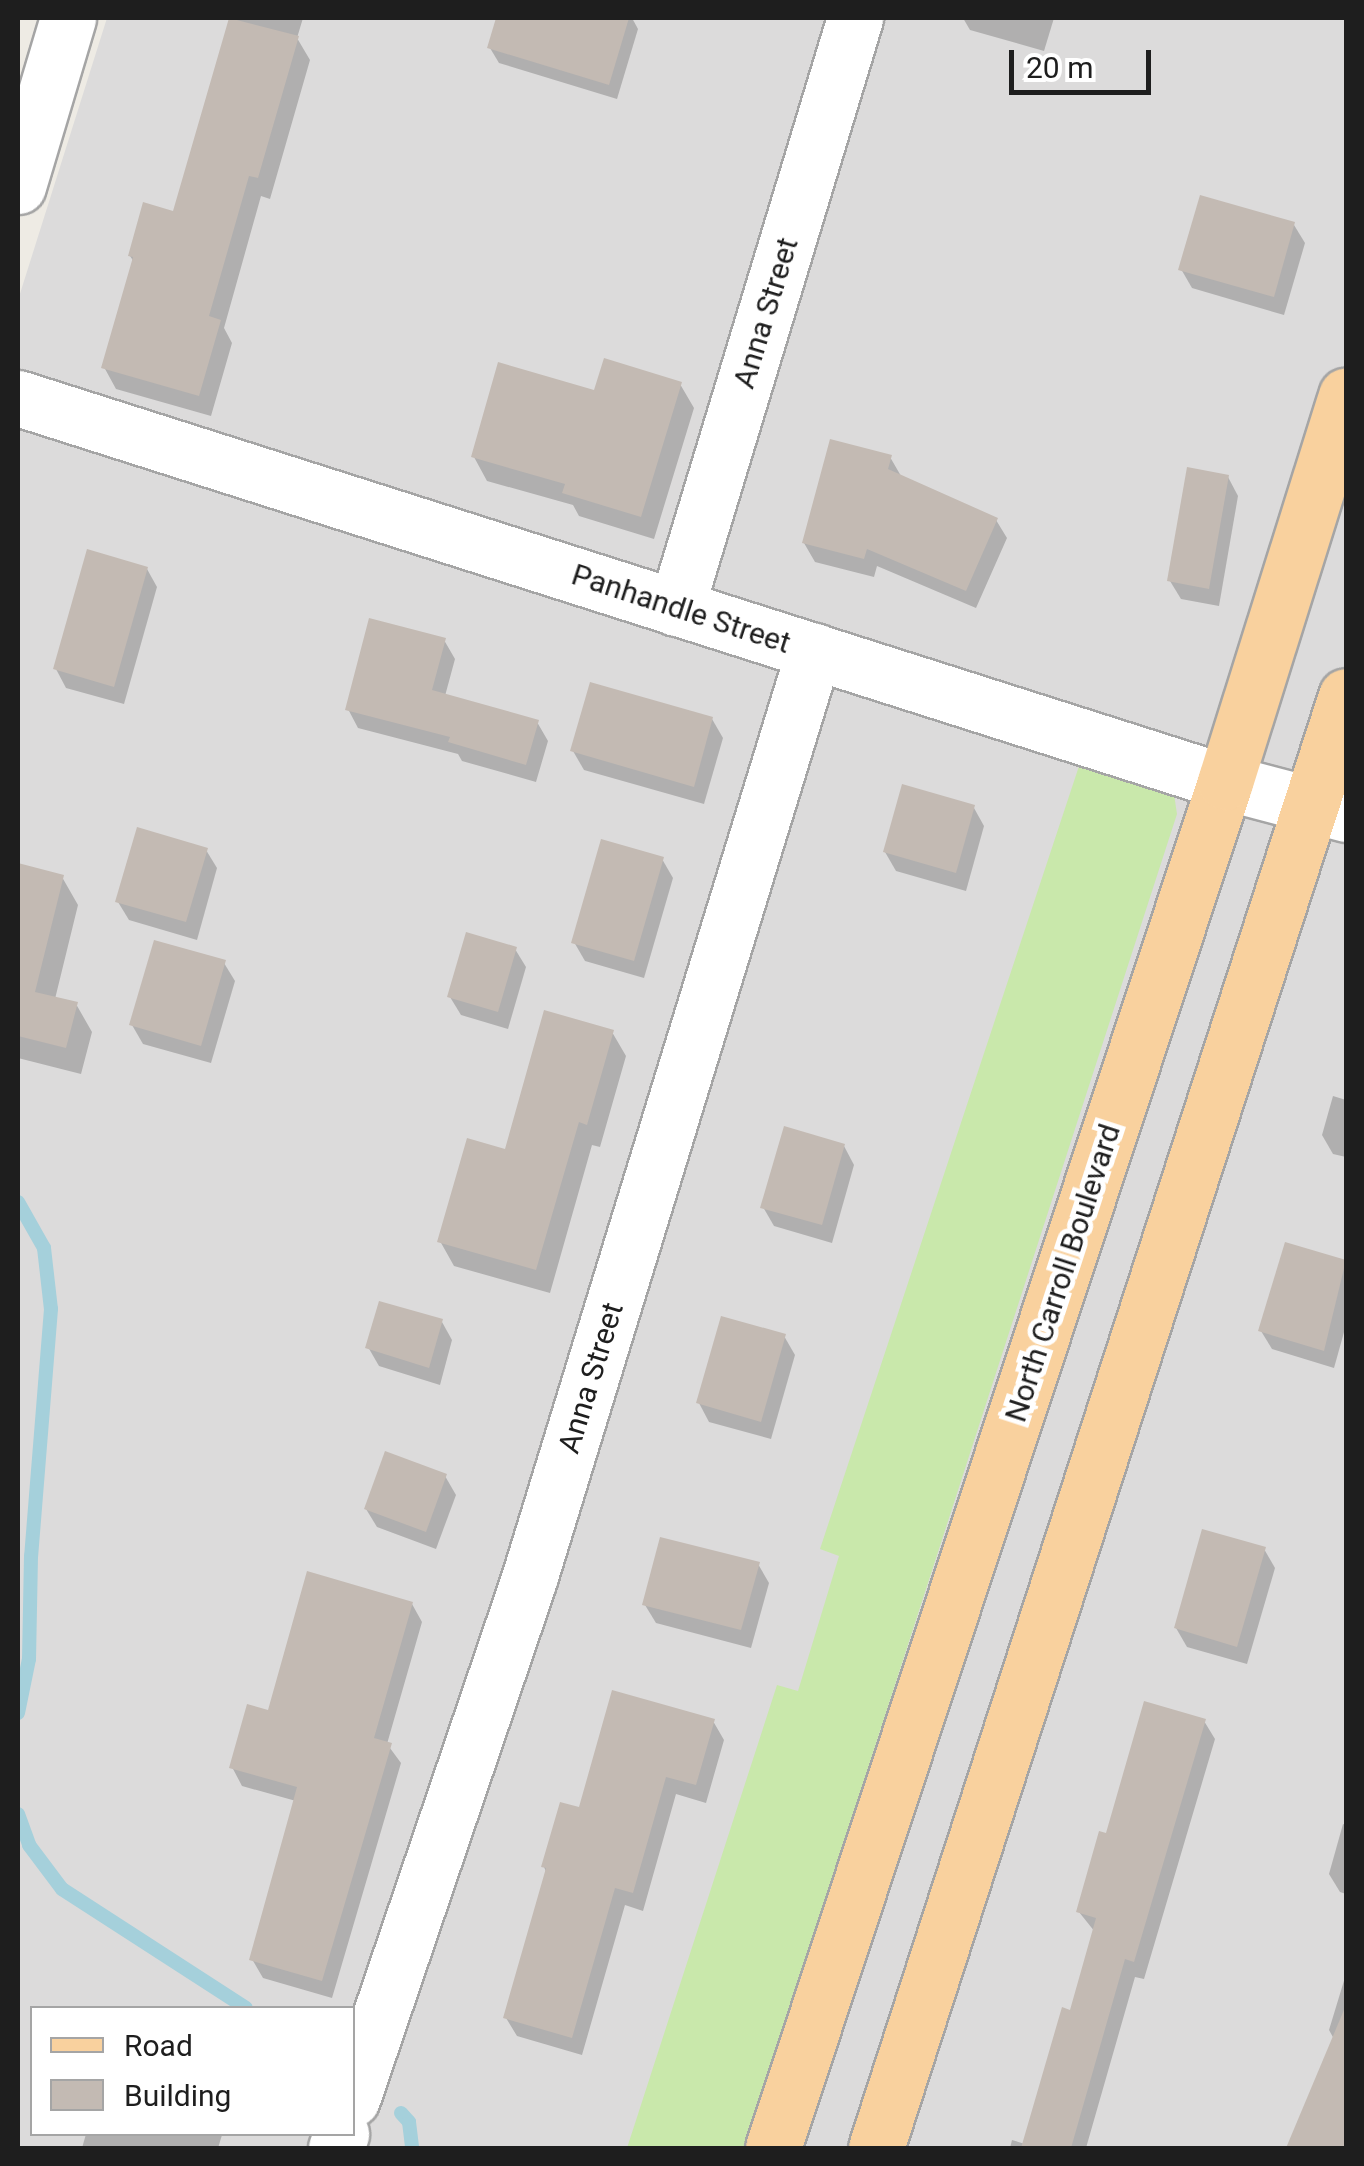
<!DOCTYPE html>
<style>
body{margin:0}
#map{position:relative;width:1364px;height:2166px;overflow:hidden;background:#eeebe4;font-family:Roboto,sans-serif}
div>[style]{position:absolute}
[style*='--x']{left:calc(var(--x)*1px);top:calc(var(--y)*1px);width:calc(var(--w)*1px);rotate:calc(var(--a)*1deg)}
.residential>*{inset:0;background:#dcdbdb}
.grass>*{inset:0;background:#c9e8ab}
.shadow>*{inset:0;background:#0003}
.stream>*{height:14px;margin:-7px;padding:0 7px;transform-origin:7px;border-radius:7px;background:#a5d0db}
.building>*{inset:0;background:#c3bab3}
.roads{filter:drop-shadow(2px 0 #a5a5a5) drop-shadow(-2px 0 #a5a5a5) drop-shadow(0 2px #a5a5a5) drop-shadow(0 -2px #a5a5a5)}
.minor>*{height:55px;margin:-27.5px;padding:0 27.5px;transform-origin:27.5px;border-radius:27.5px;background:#fff}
.major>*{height:55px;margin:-27.5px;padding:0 27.5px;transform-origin:27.5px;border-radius:27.5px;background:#f9d19e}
span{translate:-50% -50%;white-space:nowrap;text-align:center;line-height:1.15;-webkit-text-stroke:10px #fff;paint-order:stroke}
.street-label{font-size:30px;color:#1e1e1e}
.frame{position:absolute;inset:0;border:20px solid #1e1e1e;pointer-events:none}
.legend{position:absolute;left:30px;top:2006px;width:325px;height:130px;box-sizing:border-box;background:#fff;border:2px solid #a5a5a5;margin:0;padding:12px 18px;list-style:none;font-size:30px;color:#1e1e1e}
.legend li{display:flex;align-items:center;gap:20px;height:50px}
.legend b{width:50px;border:2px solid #a5a5a5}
.scale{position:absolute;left:1009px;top:50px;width:142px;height:45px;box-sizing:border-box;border:5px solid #1e1e1e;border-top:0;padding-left:12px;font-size:30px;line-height:35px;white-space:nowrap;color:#1e1e1e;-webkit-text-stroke:8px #fff;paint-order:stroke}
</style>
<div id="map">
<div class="residential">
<i style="clip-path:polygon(evenodd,107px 18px,1346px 18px,1346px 2148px,18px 2148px,18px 300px,107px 18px,32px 2008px,352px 2008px,352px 2134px,32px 2134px,32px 2008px)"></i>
</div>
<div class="grass">
<i style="clip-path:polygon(1081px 760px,1174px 794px,1177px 814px,745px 2148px,627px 2148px,777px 1685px,798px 1691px,839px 1556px,820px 1549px)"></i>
</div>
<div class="shadow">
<i style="clip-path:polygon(232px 18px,303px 18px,297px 38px,310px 60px,270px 199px,261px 196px,224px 328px,232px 343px,211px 416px,116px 389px,104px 367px,134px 262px,130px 256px,175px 214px)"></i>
<i style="clip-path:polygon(499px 18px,632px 18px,638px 29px,617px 99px,499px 63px,490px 48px)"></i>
<i style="clip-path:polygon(963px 18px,1054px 18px,1044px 51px,970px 30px)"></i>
<i style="clip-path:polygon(1294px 225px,1305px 243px,1284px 315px,1192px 288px,1181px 269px)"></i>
<i style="clip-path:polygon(680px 384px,694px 408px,654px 539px,579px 516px,573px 505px,487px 481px,474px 457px,596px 393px)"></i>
<i style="clip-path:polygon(890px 457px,901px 476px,996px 520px,1007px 538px,976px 608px,877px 566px,874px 577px,815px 562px,804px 543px)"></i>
<i style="clip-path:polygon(1228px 477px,1238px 496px,1219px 606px,1181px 599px,1170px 581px)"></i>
<i style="clip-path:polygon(147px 569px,157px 587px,124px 704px,66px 688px,56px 669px)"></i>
<i style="clip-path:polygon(444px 640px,455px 659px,445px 696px,537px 722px,548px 741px,536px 782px,462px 761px,458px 754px,358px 728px,348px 709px)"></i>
<i style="clip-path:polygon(712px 719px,723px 738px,704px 804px,584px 770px,573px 751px)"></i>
<i style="clip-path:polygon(974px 808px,984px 826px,966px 891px,896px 871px,885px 852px)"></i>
<i style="clip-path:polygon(206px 850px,217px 868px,197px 940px,129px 920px,118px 902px)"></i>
<i style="clip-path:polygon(662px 859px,673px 878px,644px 978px,585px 961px,574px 942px)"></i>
<i style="clip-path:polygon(18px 866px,62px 877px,78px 905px,55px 999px,76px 1004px,92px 1032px,81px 1074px,18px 1058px)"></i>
<i style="clip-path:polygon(515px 949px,526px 967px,508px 1029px,461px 1015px,450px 997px)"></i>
<i style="clip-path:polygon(224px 963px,235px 981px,211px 1063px,143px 1044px,132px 1025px)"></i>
<i style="clip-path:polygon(612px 1032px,626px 1056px,600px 1147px,592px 1145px,550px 1293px,454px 1266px,440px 1241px,506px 1152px)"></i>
<i style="clip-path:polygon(1333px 1096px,1346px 1100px,1346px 1157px,1333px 1154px,1322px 1135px)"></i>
<i style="clip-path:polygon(844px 1146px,854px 1165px,832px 1243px,774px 1226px,763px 1207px)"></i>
<i style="clip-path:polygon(1286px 1245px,1346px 1262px,1346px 1325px,1334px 1368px,1272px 1349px,1261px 1331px)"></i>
<i style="clip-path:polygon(442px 1322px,452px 1340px,440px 1385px,379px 1366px,368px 1347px)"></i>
<i style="clip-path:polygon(784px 1336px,795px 1355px,771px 1439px,709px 1422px,699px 1403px)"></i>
<i style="clip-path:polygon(445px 1476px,456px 1495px,436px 1549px,377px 1527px,366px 1509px)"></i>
<i style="clip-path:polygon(1264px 1549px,1275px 1568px,1247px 1664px,1187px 1647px,1176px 1628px)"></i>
<i style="clip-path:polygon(758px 1564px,769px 1583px,751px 1648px,656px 1623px,645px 1605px)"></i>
<i style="clip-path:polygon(412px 1604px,422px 1622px,387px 1744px,401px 1763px,332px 1998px,263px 1978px,252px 1959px,296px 1801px,242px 1786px,232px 1767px,269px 1713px)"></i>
<i style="clip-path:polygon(713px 1721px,724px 1740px,706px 1803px,676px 1794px,643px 1911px,625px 1905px,582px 2055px,517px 2036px,506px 2018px,547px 1874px,544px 1867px)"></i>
<i style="clip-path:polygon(1204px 1721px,1215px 1739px,1144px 1979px,1135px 1977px,1086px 2148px,1010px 2148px,1012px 2140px,1025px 2144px,1072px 2013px,1095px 1932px,1079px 1912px,1108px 1836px)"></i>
<i style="clip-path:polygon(1343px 1824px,1346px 1825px,1346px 1894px,1340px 1892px,1329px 1874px)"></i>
<i style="clip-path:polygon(1346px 1974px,1346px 2148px,1288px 2148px,1334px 2039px,1329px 2030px)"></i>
<i style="clip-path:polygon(86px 2134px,221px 2134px,222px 2135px,218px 2148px,82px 2148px)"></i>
</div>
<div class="stream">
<i style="--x:18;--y:1202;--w:53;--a:60.5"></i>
<i style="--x:44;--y:1248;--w:61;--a:83.5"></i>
<i style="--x:51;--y:1309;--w:248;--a:94.6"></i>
<i style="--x:31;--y:1556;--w:103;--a:91.1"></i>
<i style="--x:29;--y:1659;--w:55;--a:101.5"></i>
<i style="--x:18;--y:1814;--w:33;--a:70"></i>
<i style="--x:29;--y:1845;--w:55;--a:53.1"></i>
<i style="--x:62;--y:1889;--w:219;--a:32.9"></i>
<i style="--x:401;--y:2113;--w:12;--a:48"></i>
<i style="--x:409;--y:2122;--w:26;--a:83"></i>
</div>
<div class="building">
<i style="clip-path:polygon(229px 18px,299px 36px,258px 178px,249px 176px,209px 316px,221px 320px,199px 396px,101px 368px,133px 257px,128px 256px,143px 202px,173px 211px)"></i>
<i style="clip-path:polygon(496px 18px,629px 18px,609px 85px,487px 48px)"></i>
<i style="clip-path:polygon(1200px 195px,1295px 222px,1274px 297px,1178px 270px)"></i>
<i style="clip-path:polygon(604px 358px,682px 382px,641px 517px,562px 493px,565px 484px,471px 457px,498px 362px,594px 390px)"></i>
<i style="clip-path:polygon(830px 439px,892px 455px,888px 469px,998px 518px,966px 591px,867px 549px,864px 559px,802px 543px)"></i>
<i style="clip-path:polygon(1187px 467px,1229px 475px,1209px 589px,1167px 581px)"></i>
<i style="clip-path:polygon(87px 549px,148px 567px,114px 687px,53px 669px)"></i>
<i style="clip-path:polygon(369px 618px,446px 638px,432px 690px,539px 720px,526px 765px,448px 742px,450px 737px,345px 710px)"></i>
<i style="clip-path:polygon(590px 682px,713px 717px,694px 787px,570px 751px)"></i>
<i style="clip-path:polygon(902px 784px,975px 805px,956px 873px,883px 852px)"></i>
<i style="clip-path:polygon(137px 827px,208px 848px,186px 922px,115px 902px)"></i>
<i style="clip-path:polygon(601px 839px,664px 857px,634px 961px,571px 943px)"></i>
<i style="clip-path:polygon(18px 863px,64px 875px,35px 992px,78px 1002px,66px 1048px,18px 1036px)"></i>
<i style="clip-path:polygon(466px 932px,517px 947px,498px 1012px,447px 997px)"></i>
<i style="clip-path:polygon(154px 940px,226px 960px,201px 1046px,129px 1025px)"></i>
<i style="clip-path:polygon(544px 1010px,614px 1030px,587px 1125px,579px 1122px,536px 1270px,437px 1242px,467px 1138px,505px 1149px)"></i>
<i style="clip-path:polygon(784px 1126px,845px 1144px,822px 1225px,760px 1208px)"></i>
<i style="clip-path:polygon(1285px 1242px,1346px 1260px,1324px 1351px,1258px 1331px)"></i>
<i style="clip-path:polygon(379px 1301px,443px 1319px,429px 1368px,365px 1348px)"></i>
<i style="clip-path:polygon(721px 1316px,786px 1334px,761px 1422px,696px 1403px)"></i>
<i style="clip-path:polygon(385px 1451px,447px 1474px,426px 1532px,364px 1509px)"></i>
<i style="clip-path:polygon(1202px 1529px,1266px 1547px,1237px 1647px,1174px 1628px)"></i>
<i style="clip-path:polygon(660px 1537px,760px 1562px,741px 1630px,642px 1605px)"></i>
<i style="clip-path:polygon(307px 1571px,413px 1602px,374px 1738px,392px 1743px,322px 1981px,249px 1960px,297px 1787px,229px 1768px,247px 1704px,268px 1710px)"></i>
<i style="clip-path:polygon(612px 1690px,715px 1719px,696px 1785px,666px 1777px,633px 1893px,615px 1888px,572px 2038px,503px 2018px,546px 1868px,541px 1867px,560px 1802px,579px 1807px)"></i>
<i style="clip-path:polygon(1144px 1701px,1206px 1719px,1134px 1962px,1125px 1959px,1071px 2148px,1021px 2148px,1062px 2007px,1070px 2010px,1096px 1918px,1076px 1912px,1099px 1831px,1106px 1833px)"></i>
<i style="clip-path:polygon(1346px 2005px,1346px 2148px,1286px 2148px)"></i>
</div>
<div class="roads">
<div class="minor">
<i style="--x:18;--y:186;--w:175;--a:-73.4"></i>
<i style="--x:18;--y:398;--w:1267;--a:17.65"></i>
<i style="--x:1225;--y:782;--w:125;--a:14.8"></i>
<i style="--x:676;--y:608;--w:617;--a:-73.12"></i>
<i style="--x:352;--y:2099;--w:549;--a:-71.2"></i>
<i style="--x:529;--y:1579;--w:971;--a:-72.93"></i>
<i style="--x:336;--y:2148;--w:15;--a:-70"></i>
</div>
<div class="major">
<i style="--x:773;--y:2148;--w:1439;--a:-71.69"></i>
<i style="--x:1225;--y:782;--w:405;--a:-72.6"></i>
<i style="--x:876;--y:2148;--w:1526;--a:-72.06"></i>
</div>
</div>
<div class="street-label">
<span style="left:766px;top:313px;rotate:-73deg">Anna Street</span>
<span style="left:681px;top:609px;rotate:18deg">Panhandle Street</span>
<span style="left:1063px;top:1273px;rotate:-72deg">North Carroll Boulevard</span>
<span style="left:591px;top:1378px;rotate:-73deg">Anna Street</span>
</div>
<div class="frame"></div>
<ul class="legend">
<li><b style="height:12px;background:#f9d19e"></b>Road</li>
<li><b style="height:28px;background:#c3bab3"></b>Building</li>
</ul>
<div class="scale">20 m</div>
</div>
